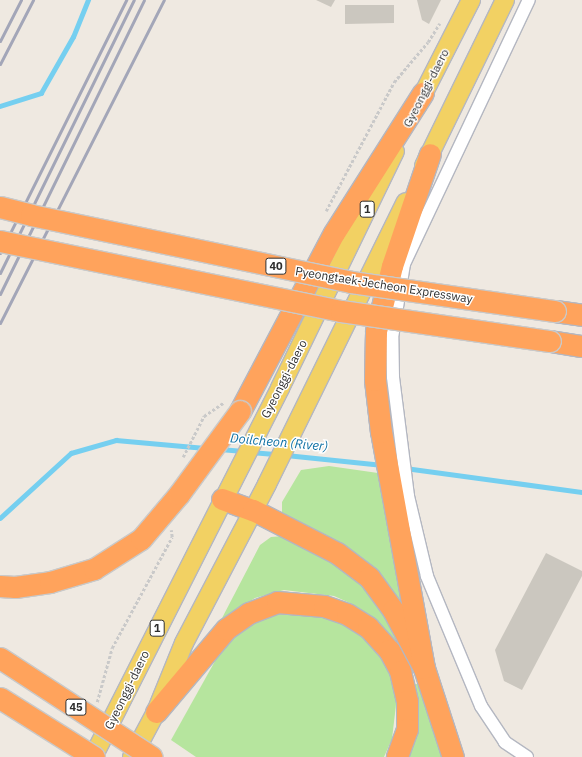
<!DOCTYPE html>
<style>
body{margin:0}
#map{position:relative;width:582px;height:757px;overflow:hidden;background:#efe9e1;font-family:"IBM Plex Sans",sans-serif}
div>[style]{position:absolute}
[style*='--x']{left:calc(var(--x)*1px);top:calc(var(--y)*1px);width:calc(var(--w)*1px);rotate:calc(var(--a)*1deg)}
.green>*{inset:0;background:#b6e59e}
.stream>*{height:4.5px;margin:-2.25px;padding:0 2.25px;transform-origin:2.25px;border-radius:2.25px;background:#75cff0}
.building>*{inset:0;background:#cbc7bf}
.path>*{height:2.5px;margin-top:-1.25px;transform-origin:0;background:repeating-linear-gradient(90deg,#c9c9c9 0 3px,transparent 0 5px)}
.roads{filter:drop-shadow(1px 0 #b4b7c1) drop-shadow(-1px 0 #b4b7c1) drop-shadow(0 1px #b4b7c1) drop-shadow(0 -1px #b4b7c1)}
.street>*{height:12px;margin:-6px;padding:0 6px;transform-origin:6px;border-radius:6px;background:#fff}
.primary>*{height:18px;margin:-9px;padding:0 9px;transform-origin:9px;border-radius:9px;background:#f2d163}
.highway>*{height:21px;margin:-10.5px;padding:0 10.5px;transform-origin:10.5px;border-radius:10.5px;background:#ffa35c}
.rail>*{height:3px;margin:-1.5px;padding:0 1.5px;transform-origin:1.5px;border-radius:1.5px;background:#a3a6b8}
.bridges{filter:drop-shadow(1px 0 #c9c9c9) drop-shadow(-1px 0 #c9c9c9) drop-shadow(0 1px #c9c9c9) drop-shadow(0 -1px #c9c9c9)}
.highway-bridge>*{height:21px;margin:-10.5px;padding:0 10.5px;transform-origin:10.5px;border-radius:10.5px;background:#ffa35c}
span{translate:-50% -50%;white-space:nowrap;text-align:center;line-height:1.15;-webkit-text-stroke:3px #fff;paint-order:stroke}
.shield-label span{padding:1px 3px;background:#fff;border:1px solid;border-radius:3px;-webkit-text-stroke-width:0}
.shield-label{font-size:11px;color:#2e2e2e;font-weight:700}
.street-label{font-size:12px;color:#2e2e2e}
.water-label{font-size:13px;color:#0d6fa3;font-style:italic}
</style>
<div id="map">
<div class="green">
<i style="clip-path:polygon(329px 466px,378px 473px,402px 607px,343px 546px,282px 513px,282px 502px,301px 470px)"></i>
<i style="clip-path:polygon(284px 536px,338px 564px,371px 592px,408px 657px,402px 659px,367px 615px,352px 604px,334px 596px,284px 590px,255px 598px,221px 620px,260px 545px,271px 537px)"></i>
<i style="clip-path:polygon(288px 609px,310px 611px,346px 622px,374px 644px,393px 676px,397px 696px,392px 739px,384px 757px,196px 757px,171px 740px,224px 645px,254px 620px)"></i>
<i style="clip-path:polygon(417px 684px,421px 689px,444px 757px,408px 757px,412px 685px)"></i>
</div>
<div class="stream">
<i style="--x:0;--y:106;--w:43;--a:-17.6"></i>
<i style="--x:41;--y:93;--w:64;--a:-60.3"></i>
<i style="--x:73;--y:37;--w:40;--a:-68"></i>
<i style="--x:220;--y:449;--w:23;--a:5"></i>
<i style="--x:252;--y:452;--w:25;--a:5"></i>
<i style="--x:286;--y:455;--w:97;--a:5.9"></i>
<i style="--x:405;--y:468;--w:179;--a:7.7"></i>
<i style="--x:0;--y:518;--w:96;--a:-42.5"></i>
<i style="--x:71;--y:453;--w:47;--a:-16.1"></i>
<i style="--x:116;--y:440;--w:89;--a:5.1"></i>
</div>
<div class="building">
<i style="clip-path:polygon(316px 0,335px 0,331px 7px)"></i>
<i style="clip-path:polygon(417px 0,441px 0,429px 24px,422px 20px)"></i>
<i style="clip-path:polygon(345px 5px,394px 5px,394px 23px,345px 24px)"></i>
<i style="clip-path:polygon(546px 553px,582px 571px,582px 576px,522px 690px,504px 681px,495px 650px)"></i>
</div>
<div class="path">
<i style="--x:326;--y:211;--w:146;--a:-62.2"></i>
<i style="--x:394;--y:82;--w:52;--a:-49.6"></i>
<i style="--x:428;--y:42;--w:22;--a:-58"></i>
<i style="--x:183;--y:457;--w:46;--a:-62.9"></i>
<i style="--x:204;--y:416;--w:23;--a:-34"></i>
<i style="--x:97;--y:702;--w:56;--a:-74.5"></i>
<i style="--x:112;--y:648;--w:126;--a:-61.6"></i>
<i style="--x:172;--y:537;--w:7;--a:-98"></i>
</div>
<div class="roads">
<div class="street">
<i style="--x:527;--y:757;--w:27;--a:-146"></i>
<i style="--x:505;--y:742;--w:43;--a:-123.7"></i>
<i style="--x:481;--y:706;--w:141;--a:-112.6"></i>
<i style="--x:427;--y:576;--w:82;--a:-103.4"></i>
<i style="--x:408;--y:496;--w:120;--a:-97.2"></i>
<i style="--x:393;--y:377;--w:39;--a:-91"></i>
<i style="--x:392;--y:338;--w:75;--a:-80.8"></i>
<i style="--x:404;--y:264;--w:292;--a:-64.7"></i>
</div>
<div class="primary">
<i style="--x:417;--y:106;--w:119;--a:-63"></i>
<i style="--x:424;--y:166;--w:185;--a:-64"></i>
<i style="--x:93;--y:757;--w:414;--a:-63.1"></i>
<i style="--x:280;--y:388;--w:263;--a:-64.1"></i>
<i style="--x:132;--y:757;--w:51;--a:-61.9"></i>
<i style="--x:156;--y:712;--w:74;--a:-67.9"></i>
<i style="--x:184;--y:643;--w:179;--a:-62.4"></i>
<i style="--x:267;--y:484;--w:314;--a:-63.8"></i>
</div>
<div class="highway">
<i style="--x:555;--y:311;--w:27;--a:8"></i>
<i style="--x:550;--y:341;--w:32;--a:9"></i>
<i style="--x:240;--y:411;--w:201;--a:-62.2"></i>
<i style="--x:334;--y:233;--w:166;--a:-57.6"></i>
<i style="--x:222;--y:499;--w:33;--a:20"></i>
<i style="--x:253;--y:510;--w:94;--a:27.1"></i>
<i style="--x:337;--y:553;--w:40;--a:37"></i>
<i style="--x:369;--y:577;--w:41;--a:54"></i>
<i style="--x:393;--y:610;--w:66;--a:61.9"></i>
<i style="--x:424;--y:668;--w:94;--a:72"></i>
<i style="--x:424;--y:668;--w:240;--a:-100.3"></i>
<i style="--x:381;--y:432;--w:52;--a:-96.6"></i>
<i style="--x:375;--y:380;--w:49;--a:-88.8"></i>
<i style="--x:376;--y:331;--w:67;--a:-76.2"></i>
<i style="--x:392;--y:266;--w:118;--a:-71.3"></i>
<i style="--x:156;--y:712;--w:109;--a:-49.9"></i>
<i style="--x:226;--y:629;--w:28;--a:-35"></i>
<i style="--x:249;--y:613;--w:30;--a:-21"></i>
<i style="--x:277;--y:602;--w:47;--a:4.9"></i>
<i style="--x:324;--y:606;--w:24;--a:19"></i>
<i style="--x:347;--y:614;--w:25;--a:32"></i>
<i style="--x:368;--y:627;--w:31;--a:48"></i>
<i style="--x:389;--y:650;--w:24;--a:62"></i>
<i style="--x:400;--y:671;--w:31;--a:77"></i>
<i style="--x:407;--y:701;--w:28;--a:90"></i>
<i style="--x:407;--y:729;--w:30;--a:110"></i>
</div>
</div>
<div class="rail">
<i style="--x:0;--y:41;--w:46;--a:-62.9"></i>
<i style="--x:0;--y:64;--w:72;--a:-62.7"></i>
<i style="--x:0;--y:253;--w:283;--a:-63.5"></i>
<i style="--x:0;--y:273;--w:304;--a:-63.9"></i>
<i style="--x:0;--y:294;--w:327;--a:-63.9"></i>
<i style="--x:0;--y:323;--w:362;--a:-63.1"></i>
</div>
<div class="bridges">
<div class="highway-bridge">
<i style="--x:0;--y:207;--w:32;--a:14"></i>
<i style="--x:31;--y:215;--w:327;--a:11.8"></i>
<i style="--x:351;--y:282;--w:206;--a:8.1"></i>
<i style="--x:0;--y:241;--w:348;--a:11.6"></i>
<i style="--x:341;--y:311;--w:211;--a:8.2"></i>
<i style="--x:0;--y:586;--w:15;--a:4"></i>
<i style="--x:15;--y:587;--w:35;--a:-8"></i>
<i style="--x:50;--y:582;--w:46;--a:-16.5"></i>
<i style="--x:94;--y:569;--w:56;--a:-32.6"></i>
<i style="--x:141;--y:539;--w:59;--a:-49.8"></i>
<i style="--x:179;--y:494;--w:103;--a:-53.7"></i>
<i style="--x:0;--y:658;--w:181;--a:33.1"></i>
<i style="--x:0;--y:698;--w:111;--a:32.1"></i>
</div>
</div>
<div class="shield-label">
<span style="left:367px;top:209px">1</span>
<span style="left:276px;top:266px">40</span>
<span style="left:157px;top:628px">1</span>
<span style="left:76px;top:707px">45</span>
</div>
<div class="street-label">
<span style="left:426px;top:88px;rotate:-63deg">Gyeonggi-daero</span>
<span style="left:384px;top:285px;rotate:9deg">Pyeongtaek-Jecheon Expressway</span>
<span style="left:284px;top:379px;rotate:-63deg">Gyeonggi-daero</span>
<span style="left:127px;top:690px;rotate:-64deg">Gyeonggi-daero</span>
</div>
<div class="water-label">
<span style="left:279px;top:443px;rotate:5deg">Doilcheon (River)</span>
</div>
</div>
